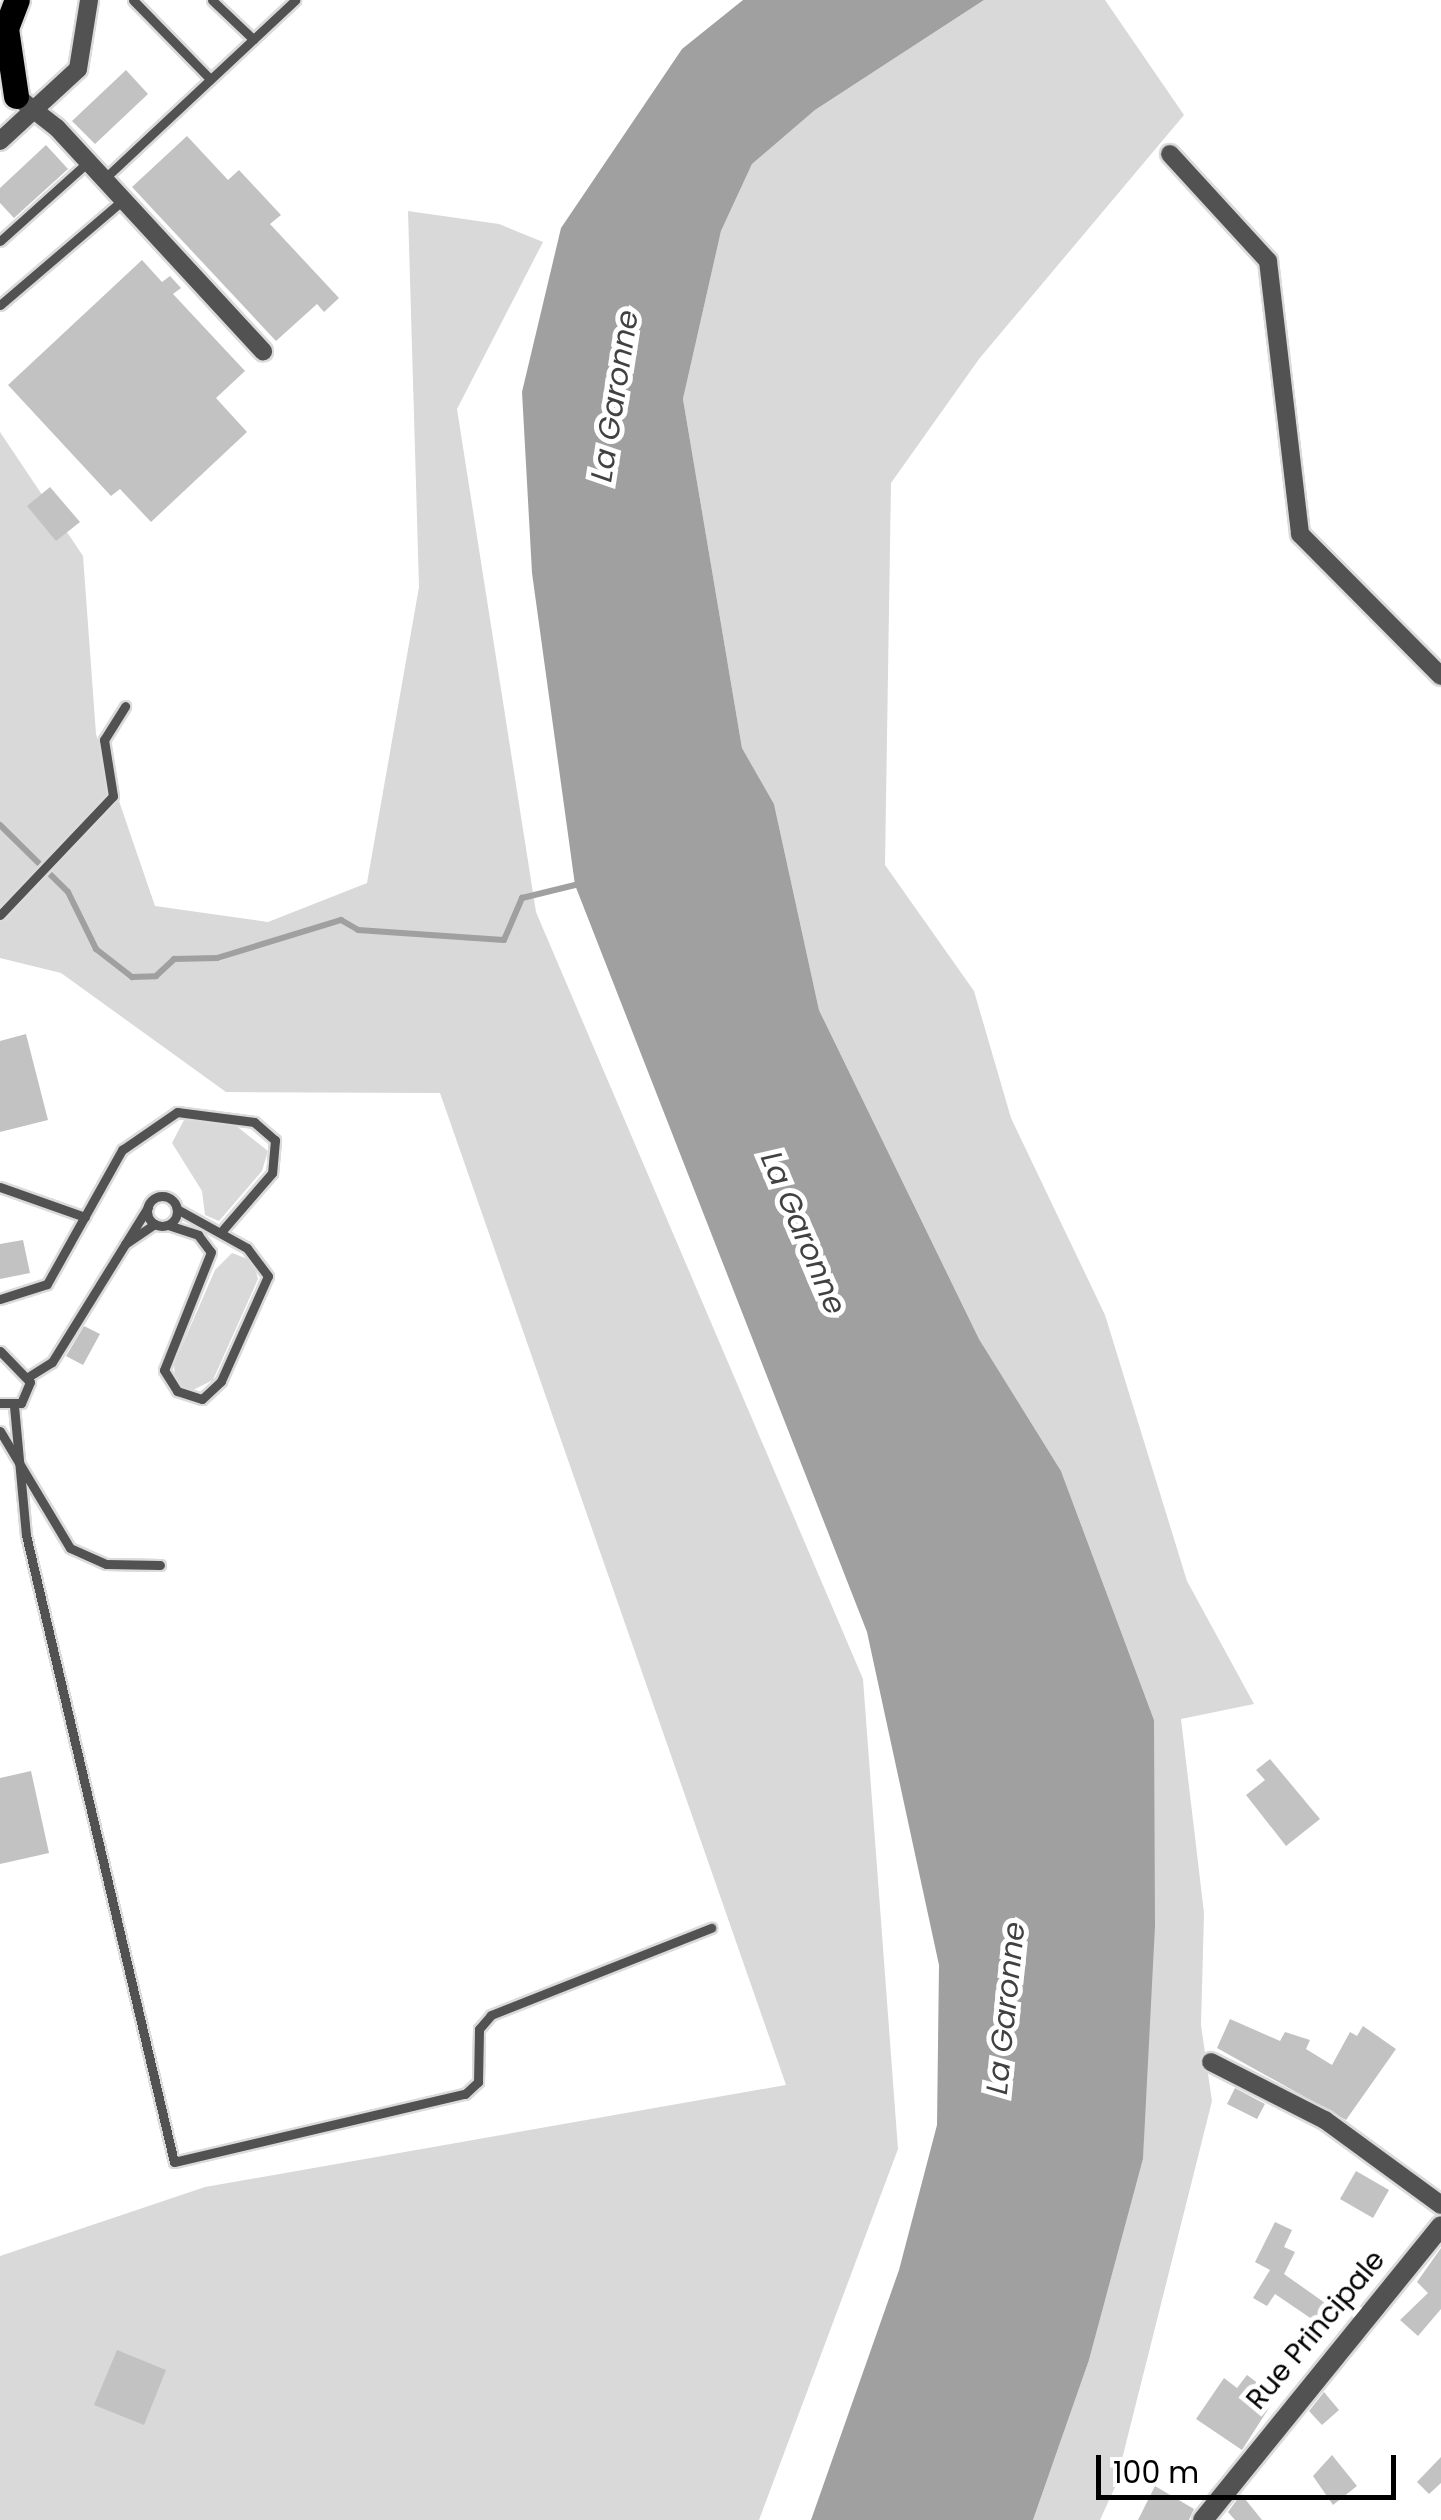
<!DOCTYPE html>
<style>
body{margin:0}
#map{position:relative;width:1441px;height:2520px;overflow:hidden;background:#fff;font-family:Poppins,sans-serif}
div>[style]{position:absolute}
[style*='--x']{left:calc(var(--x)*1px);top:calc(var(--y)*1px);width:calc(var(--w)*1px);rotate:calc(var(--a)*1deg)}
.green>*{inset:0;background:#d9d9d9}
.water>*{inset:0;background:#a0a0a0}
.stream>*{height:6px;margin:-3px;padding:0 3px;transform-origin:3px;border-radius:3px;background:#a0a0a0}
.building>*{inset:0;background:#c2c2c2}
.roads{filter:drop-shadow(2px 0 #dbdbdb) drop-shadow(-2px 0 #dbdbdb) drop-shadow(0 2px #dbdbdb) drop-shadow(0 -2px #dbdbdb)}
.service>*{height:9px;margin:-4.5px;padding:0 4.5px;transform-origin:4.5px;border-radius:4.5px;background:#525252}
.service>.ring{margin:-4.5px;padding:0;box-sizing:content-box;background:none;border:9px solid #525252;border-radius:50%}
.minor>*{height:18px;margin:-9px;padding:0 9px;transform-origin:9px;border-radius:9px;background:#525252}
.tertiary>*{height:20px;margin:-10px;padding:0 10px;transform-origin:10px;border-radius:10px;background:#525252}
.primary>*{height:25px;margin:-12.5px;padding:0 12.5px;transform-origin:12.5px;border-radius:12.5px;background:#000}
span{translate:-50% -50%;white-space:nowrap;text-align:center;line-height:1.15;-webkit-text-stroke:10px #fff;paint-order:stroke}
.street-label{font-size:28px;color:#000}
.water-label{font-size:30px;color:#414141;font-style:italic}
.scale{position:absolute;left:1096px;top:2455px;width:300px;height:45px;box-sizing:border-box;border:5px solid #000;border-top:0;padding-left:12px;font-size:30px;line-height:35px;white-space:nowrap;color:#000;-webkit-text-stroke:8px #fff;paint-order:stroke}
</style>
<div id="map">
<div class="green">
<i style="clip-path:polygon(984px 0,1105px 0,1184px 115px,979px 359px,891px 483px,885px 865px,974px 991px,1011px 1118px,1105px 1315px,1187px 1581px,1254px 1704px,1181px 1719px,1204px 1913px,1201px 2025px,1212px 2101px,1115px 2487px,1100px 2520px,1033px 2520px,1089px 2360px,1143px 2159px,1154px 1720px,1061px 1471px,979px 1339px,819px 1010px,774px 804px,742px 748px,683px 399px,721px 231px,752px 164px,815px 110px)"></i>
<i style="clip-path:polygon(408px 211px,499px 224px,543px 242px,457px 409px,536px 912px,863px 1679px,898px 2149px,759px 2520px,0 2520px,0 2256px,205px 2187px,786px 2085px,440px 1093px,226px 1092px,61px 973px,0 958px,0 432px,83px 556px,96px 734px,155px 906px,268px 922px,367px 883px,419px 587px)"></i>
<i style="clip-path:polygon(184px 1120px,235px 1125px,268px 1151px,262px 1171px,219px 1221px,205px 1215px,202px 1191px,172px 1143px)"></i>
<i style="clip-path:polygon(232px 1253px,253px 1261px,258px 1279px,213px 1380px,191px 1391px,175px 1382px,174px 1364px,215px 1270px)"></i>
</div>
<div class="water">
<i style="clip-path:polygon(743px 0,984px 0,815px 110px,752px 164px,721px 231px,683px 399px,742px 748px,774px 804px,819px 1010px,979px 1339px,1061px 1471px,1154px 1720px,1155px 1926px,1143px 2159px,1089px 2360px,1033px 2520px,811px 2520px,899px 2270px,937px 2125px,939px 1965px,867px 1632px,575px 885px,532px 573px,522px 392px,561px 228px,682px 49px)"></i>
</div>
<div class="stream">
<i style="--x:0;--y:825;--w:95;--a:44.6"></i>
<i style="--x:68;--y:892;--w:64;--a:63.8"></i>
<i style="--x:96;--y:949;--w:46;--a:37.9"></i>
<i style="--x:132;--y:977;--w:24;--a:-2"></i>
<i style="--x:156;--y:976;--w:25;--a:-43"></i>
<i style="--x:174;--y:959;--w:43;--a:-1.3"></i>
<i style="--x:217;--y:958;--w:130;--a:-17"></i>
<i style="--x:341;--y:920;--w:20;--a:30"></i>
<i style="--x:358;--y:930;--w:146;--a:3.9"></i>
<i style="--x:504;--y:940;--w:46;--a:-66.8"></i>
<i style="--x:522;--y:898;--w:63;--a:-13.8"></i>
</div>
<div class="building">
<i style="clip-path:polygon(126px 70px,148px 94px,95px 144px,72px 121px)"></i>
<i style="clip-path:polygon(187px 136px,228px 180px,239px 170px,281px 215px,270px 224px,339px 298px,324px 312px,317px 304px,276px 341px,132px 187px)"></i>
<i style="clip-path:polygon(46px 145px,68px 169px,14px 218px,0 203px,0 188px)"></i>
<i style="clip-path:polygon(142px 260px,162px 282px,170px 276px,181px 288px,173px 294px,245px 371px,216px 398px,247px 432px,151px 522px,120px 489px,111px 496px,8px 385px)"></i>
<i style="clip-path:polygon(50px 487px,80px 522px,56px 541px,27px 506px)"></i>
<i style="clip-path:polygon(26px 1034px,48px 1120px,0 1132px,0 1041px)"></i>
<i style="clip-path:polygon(23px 1240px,30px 1273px,0 1279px,0 1244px)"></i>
<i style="clip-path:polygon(84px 1326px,100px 1334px,83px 1365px,66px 1356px)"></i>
<i style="clip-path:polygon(1270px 1759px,1320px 1819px,1286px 1846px,1246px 1795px,1265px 1780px,1256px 1770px)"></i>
<i style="clip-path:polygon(31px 1771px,49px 1853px,0 1864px,0 1778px)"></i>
<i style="clip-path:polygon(1230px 2019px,1280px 2041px,1285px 2032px,1310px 2040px,1306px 2049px,1332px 2065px,1350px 2032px,1357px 2036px,1363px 2026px,1396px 2049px,1346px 2120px,1217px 2048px)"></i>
<i style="clip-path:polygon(1235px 2088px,1265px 2104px,1257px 2119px,1227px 2104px)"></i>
<i style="clip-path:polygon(1356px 2171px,1389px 2190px,1373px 2218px,1340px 2199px)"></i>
<i style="clip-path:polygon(1275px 2222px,1292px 2230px,1284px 2247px,1295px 2252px,1284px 2274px,1342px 2315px,1331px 2332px,1275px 2294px,1267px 2306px,1253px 2298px,1270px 2270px,1255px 2262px)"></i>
<i style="clip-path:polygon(1441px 2248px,1441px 2309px,1418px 2336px,1400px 2320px,1428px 2293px,1417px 2282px)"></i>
<i style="clip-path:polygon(117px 2350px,166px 2370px,144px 2425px,94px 2405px)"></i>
<i style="clip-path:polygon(1247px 2375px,1276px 2397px,1242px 2450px,1196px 2419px,1224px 2378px,1237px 2388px)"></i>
<i style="clip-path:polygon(1324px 2392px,1339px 2410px,1322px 2425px,1309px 2411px)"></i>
<i style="clip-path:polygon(1332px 2455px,1357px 2486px,1333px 2505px,1313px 2476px)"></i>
<i style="clip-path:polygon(1441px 2457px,1441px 2483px,1429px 2494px,1417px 2482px)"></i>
<i style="clip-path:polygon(1155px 2486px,1194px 2509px,1189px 2520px,1138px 2520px)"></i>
<i style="clip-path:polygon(1241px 2494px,1262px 2520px,1235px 2520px,1228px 2512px)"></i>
</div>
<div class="roads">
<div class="service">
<i style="--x:133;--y:0;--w:110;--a:45.7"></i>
<i style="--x:212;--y:0;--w:57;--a:43.6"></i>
<i style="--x:104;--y:179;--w:262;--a:-43.1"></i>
<i style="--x:0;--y:241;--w:118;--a:-41.9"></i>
<i style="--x:0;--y:305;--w:162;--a:-40.5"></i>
<i style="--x:0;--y:915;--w:164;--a:-46.5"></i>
<i style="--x:113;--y:796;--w:57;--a:-99.1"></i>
<i style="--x:104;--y:740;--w:40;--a:-58"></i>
<i style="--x:0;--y:1187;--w:90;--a:19.4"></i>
<i class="ring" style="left:147px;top:1196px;width:21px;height:21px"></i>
<i style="--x:168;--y:1225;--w:32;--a:18"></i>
<i style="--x:198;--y:1235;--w:21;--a:53"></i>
<i style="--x:211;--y:1252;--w:127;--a:111.7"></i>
<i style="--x:164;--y:1370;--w:25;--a:58"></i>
<i style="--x:177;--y:1391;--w:26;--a:18"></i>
<i style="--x:202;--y:1399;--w:26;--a:-43"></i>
<i style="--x:221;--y:1381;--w:115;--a:-65.9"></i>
<i style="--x:268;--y:1276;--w:35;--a:-127"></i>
<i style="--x:247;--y:1248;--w:80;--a:-150.9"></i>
<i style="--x:125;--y:1244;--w:36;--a:-34"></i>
<i style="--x:0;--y:1299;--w:49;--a:-17.7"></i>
<i style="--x:47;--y:1284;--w:154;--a:-60.8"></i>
<i style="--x:122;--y:1150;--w:67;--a:-34.6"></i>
<i style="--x:177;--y:1112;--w:78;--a:7.4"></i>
<i style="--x:254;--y:1122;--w:28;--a:41"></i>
<i style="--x:275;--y:1140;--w:33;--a:95"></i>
<i style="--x:272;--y:1173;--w:79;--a:130.9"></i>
<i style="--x:0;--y:1351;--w:43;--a:45.9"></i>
<i style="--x:30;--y:1382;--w:23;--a:113"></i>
<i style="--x:21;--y:1403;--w:21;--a:180"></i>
<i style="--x:28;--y:1377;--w:28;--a:-32"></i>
<i style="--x:52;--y:1362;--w:182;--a:-58.2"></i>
<i style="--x:14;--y:1406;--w:130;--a:84.7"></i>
<i style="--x:26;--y:1535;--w:644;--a:76.72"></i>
<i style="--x:174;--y:2162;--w:299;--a:-13.2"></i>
<i style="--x:465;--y:2094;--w:18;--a:-43"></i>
<i style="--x:478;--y:2082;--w:53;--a:-88.9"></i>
<i style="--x:479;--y:2029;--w:18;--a:-49"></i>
<i style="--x:491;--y:2015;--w:237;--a:-21.6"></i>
<i style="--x:0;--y:1431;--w:136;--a:59.1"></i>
<i style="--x:70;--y:1548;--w:39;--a:24"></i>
<i style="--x:106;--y:1564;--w:54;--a:1.1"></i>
</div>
<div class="minor">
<i style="--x:16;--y:96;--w:52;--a:38"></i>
<i style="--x:57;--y:128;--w:304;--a:47.3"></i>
<i style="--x:0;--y:141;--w:106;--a:-42.7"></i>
<i style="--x:78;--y:69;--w:70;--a:-80.9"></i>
<i style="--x:1170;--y:154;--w:145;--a:47.5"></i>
<i style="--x:1268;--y:261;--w:275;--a:83.3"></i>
<i style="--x:1300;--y:534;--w:200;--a:45.2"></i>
<i style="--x:1211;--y:2062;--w:128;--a:27"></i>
<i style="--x:1325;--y:2120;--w:144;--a:36.2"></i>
</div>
<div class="tertiary">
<i style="--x:1203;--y:2520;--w:378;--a:-51"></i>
</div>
<div class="primary">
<i style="--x:16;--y:96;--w:69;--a:-98.4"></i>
<i style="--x:6;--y:28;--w:30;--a:-69"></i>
</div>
</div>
<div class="street-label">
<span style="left:1316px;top:2330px;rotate:-50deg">Rue Principale</span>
</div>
<div class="water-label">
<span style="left:615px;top:396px;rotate:-81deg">La Garonne</span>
<span style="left:803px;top:1233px;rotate:67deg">La Garonne</span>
<span style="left:1006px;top:2008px;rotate:-84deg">La Garonne</span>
</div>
<div class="scale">100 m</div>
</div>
